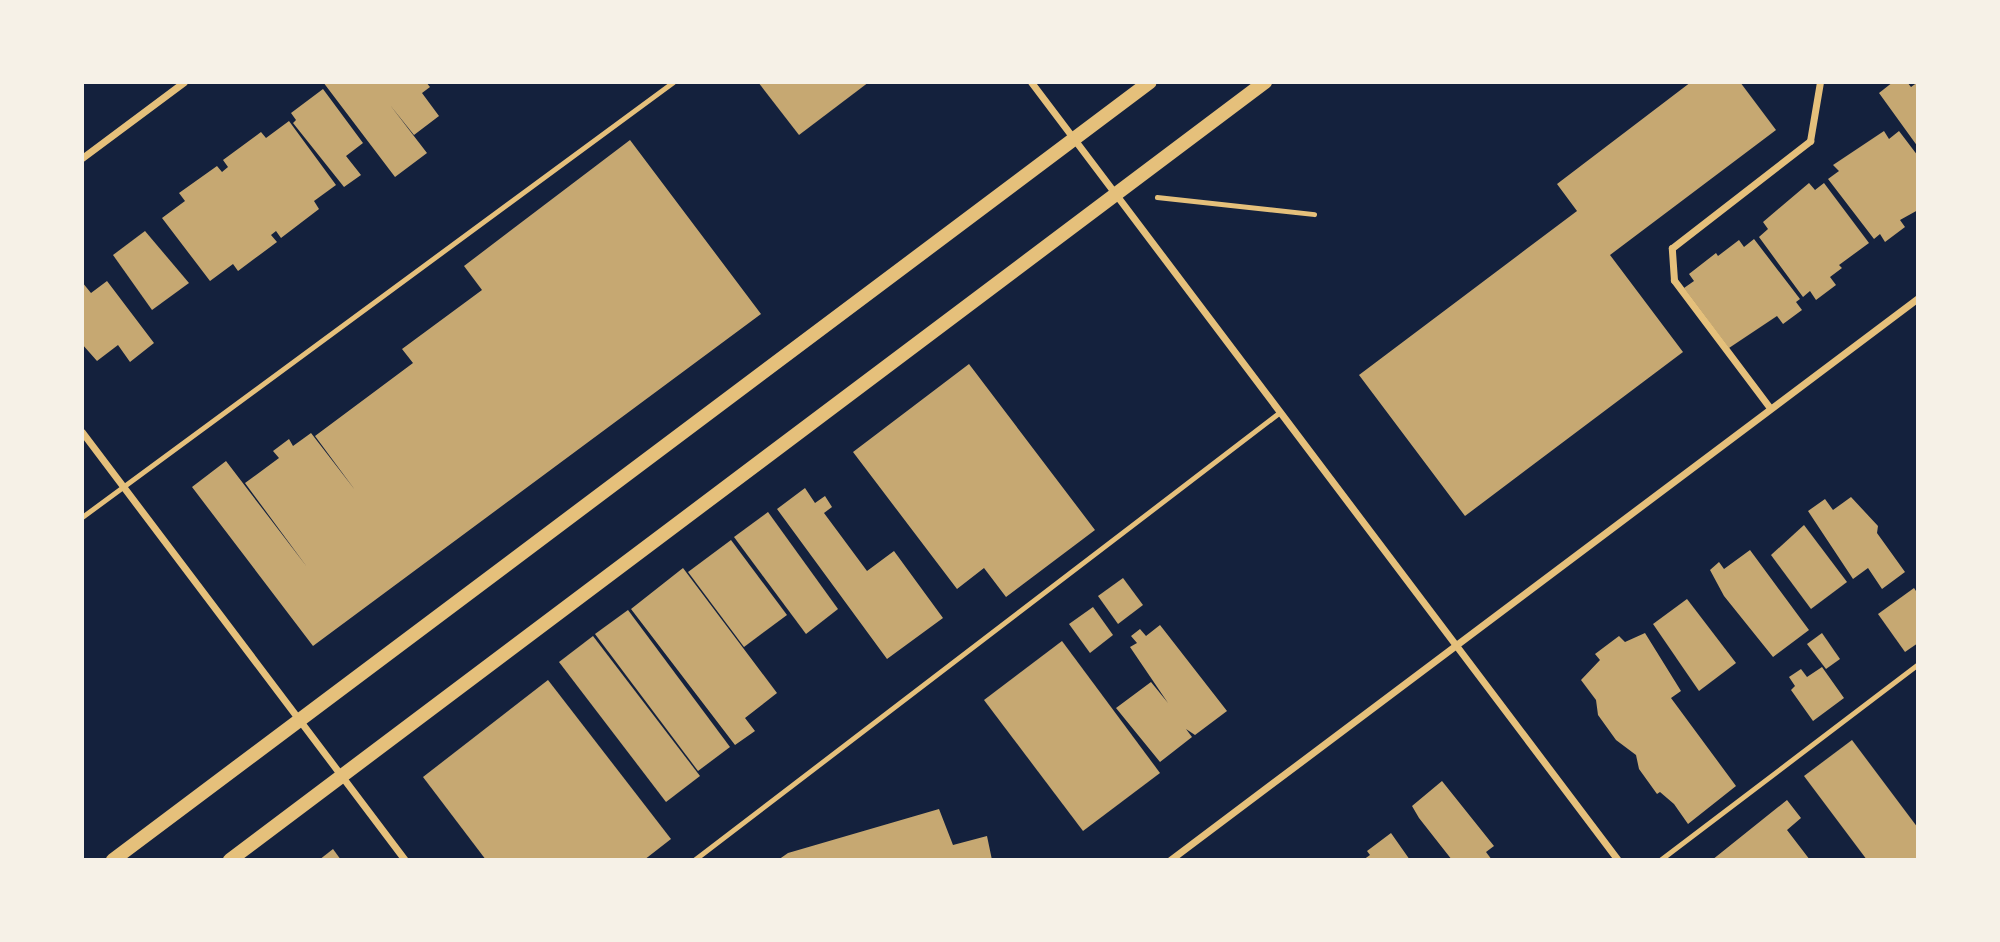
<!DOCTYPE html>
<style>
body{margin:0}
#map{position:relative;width:2000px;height:942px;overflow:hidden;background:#14213d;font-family:"DejaVu Sans",sans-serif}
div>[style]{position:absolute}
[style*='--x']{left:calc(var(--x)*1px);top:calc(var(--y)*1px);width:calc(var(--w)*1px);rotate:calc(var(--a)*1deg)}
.building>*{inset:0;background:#c6a872}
.path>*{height:4.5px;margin:-2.25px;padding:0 2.25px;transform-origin:2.25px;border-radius:2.25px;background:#e5c07b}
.service>*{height:5px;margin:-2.5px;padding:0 2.5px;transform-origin:2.5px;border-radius:2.5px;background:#e5c07b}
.minor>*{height:7px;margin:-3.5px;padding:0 3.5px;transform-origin:3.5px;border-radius:3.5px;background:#e5c07b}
.secondary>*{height:14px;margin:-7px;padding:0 7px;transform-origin:7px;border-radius:7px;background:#e5c07b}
span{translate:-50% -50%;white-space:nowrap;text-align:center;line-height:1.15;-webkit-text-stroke:7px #f6f1e7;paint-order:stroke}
.frame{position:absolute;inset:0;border:84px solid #f6f1e7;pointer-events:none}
</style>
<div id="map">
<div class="building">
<i style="clip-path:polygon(323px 82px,426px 82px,430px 87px,422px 93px,439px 116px,414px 135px,390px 105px,427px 153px,395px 177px)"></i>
<i style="clip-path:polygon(758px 82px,869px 82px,799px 135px)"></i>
<i style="clip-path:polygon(1691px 82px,1740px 82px,1776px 130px,1610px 255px,1683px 352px,1465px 516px,1359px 375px,1577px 211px,1557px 184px)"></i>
<i style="clip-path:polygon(1893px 82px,1907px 82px,1911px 87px,1918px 82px,1918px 147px,1879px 93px)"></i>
<i style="clip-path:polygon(323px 89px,363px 143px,346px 156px,361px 175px,344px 187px,293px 123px,296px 120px,291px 113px)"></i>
<i style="clip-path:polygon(289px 121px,336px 185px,314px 201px,319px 209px,281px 238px,276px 231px,271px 235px,277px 242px,238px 271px,233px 264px,210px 281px,162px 218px,185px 201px,179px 193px,217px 166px,222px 172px,228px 167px,223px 160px,261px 132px,266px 138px)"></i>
<i style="clip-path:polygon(1884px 131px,1889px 139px,1899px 131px,1918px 156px,1918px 210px,1900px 220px,1905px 227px,1885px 242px,1880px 234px,1874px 239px,1828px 179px,1839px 171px,1833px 165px)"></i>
<i style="clip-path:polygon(630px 140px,761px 314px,313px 646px,192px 487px,226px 461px,307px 567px,245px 483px,279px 458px,273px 451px,289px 439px,293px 446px,311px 433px,355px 490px,315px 436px,413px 363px,402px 349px,482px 290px,464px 266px)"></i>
<i style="clip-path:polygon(1809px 183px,1815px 190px,1824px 183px,1869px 243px,1839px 265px,1842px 268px,1830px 277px,1836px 285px,1816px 300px,1810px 291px,1803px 297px,1759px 237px,1768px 229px,1763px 222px)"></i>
<i style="clip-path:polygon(145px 231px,189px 283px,152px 310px,113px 255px)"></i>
<i style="clip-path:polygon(1754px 239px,1800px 299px,1796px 302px,1802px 310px,1783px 324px,1777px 316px,1729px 348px,1684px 288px,1694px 281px,1689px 274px,1716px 253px,1718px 256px,1739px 240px,1744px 247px)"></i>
<i style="clip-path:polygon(107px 281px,154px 343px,130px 362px,118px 345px,97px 361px,82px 344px,82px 282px,91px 293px)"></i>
<i style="clip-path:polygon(969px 364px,1095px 530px,1006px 597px,984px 568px,957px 589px,853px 452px)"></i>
<i style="clip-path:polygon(805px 488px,815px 503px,825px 496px,832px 507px,824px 513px,867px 571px,894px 551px,943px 618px,887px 659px,777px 509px)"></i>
<i style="clip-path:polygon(1851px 497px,1878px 526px,1877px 533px,1905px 572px,1882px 589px,1868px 568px,1853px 579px,1808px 511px,1825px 499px,1833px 510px)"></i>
<i style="clip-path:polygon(768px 512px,838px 609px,806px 634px,734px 537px)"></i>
<i style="clip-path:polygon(1804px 525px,1847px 582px,1811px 609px,1771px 555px)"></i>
<i style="clip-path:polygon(731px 540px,787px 615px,744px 647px,688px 572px)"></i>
<i style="clip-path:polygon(1750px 550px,1809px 630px,1773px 657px,1724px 596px,1710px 570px,1719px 562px,1724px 569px)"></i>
<i style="clip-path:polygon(683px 568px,777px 693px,745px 718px,755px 731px,735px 745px,631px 609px)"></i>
<i style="clip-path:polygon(1123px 578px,1143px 605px,1118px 624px,1098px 596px)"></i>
<i style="clip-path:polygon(1914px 588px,1918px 594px,1918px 643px,1905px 652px,1878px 614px)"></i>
<i style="clip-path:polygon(1687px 599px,1736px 663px,1699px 691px,1653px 624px)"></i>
<i style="clip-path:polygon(1093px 607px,1113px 635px,1090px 653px,1069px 624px)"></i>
<i style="clip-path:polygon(628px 610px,730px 747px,698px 771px,595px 634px)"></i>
<i style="clip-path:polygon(1160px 625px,1227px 711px,1195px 735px,1186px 729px,1192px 737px,1160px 762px,1116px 708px,1151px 682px,1168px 703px,1130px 647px,1137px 643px,1131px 636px,1140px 629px,1146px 636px)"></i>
<i style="clip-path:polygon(1645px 633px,1681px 691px,1671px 698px,1736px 786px,1688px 824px,1674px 804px,1660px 792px,1657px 794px,1639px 769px,1636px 755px,1616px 740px,1598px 715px,1596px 700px,1581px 680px,1600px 660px,1595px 654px,1619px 636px,1625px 642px)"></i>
<i style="clip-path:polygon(1822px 633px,1840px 659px,1826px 669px,1807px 644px)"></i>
<i style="clip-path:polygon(593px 636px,700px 776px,666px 802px,559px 662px)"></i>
<i style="clip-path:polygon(1062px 641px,1160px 773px,1083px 831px,984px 700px)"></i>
<i style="clip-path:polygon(1822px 667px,1844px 698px,1813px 721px,1791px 690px,1795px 686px,1789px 677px,1801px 669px,1807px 677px)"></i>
<i style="clip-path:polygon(548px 680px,671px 839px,644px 860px,486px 860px,423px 777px)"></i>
<i style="clip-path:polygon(1852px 740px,1918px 828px,1918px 860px,1867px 860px,1804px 776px)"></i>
<i style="clip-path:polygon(1442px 781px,1494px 846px,1486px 852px,1492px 860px,1452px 860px,1419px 818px,1412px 806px)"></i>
<i style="clip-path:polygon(1787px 800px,1801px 818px,1787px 830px,1810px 860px,1712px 860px)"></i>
<i style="clip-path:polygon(939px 809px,953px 845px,987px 836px,992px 860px,778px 860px,788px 853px)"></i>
<i style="clip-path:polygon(1391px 833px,1410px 860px,1363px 860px,1370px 855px,1367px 851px)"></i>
<i style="clip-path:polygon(333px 849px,341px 860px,319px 860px)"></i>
</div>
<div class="path">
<i style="--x:1157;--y:197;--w:158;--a:6.2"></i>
</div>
<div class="service">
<i style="--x:82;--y:517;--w:734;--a:-36.35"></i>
<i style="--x:694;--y:860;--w:738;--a:-37.4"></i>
<i style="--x:1660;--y:860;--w:324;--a:-37.2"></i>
</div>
<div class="minor">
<i style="--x:1031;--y:82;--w:975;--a:52.97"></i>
<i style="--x:82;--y:158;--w:127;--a:-36.7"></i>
<i style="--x:1770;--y:408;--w:160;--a:-126.9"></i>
<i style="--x:1674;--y:280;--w:32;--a:-94"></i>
<i style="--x:1672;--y:248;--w:175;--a:-37.8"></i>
<i style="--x:1810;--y:141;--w:60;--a:-80.4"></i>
<i style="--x:82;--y:432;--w:536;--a:52.96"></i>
<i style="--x:1170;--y:860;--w:936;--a:-36.92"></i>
</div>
<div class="secondary">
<i style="--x:113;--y:860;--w:1296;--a:-36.88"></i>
<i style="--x:230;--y:860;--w:1295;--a:-36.93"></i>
</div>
<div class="frame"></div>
</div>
